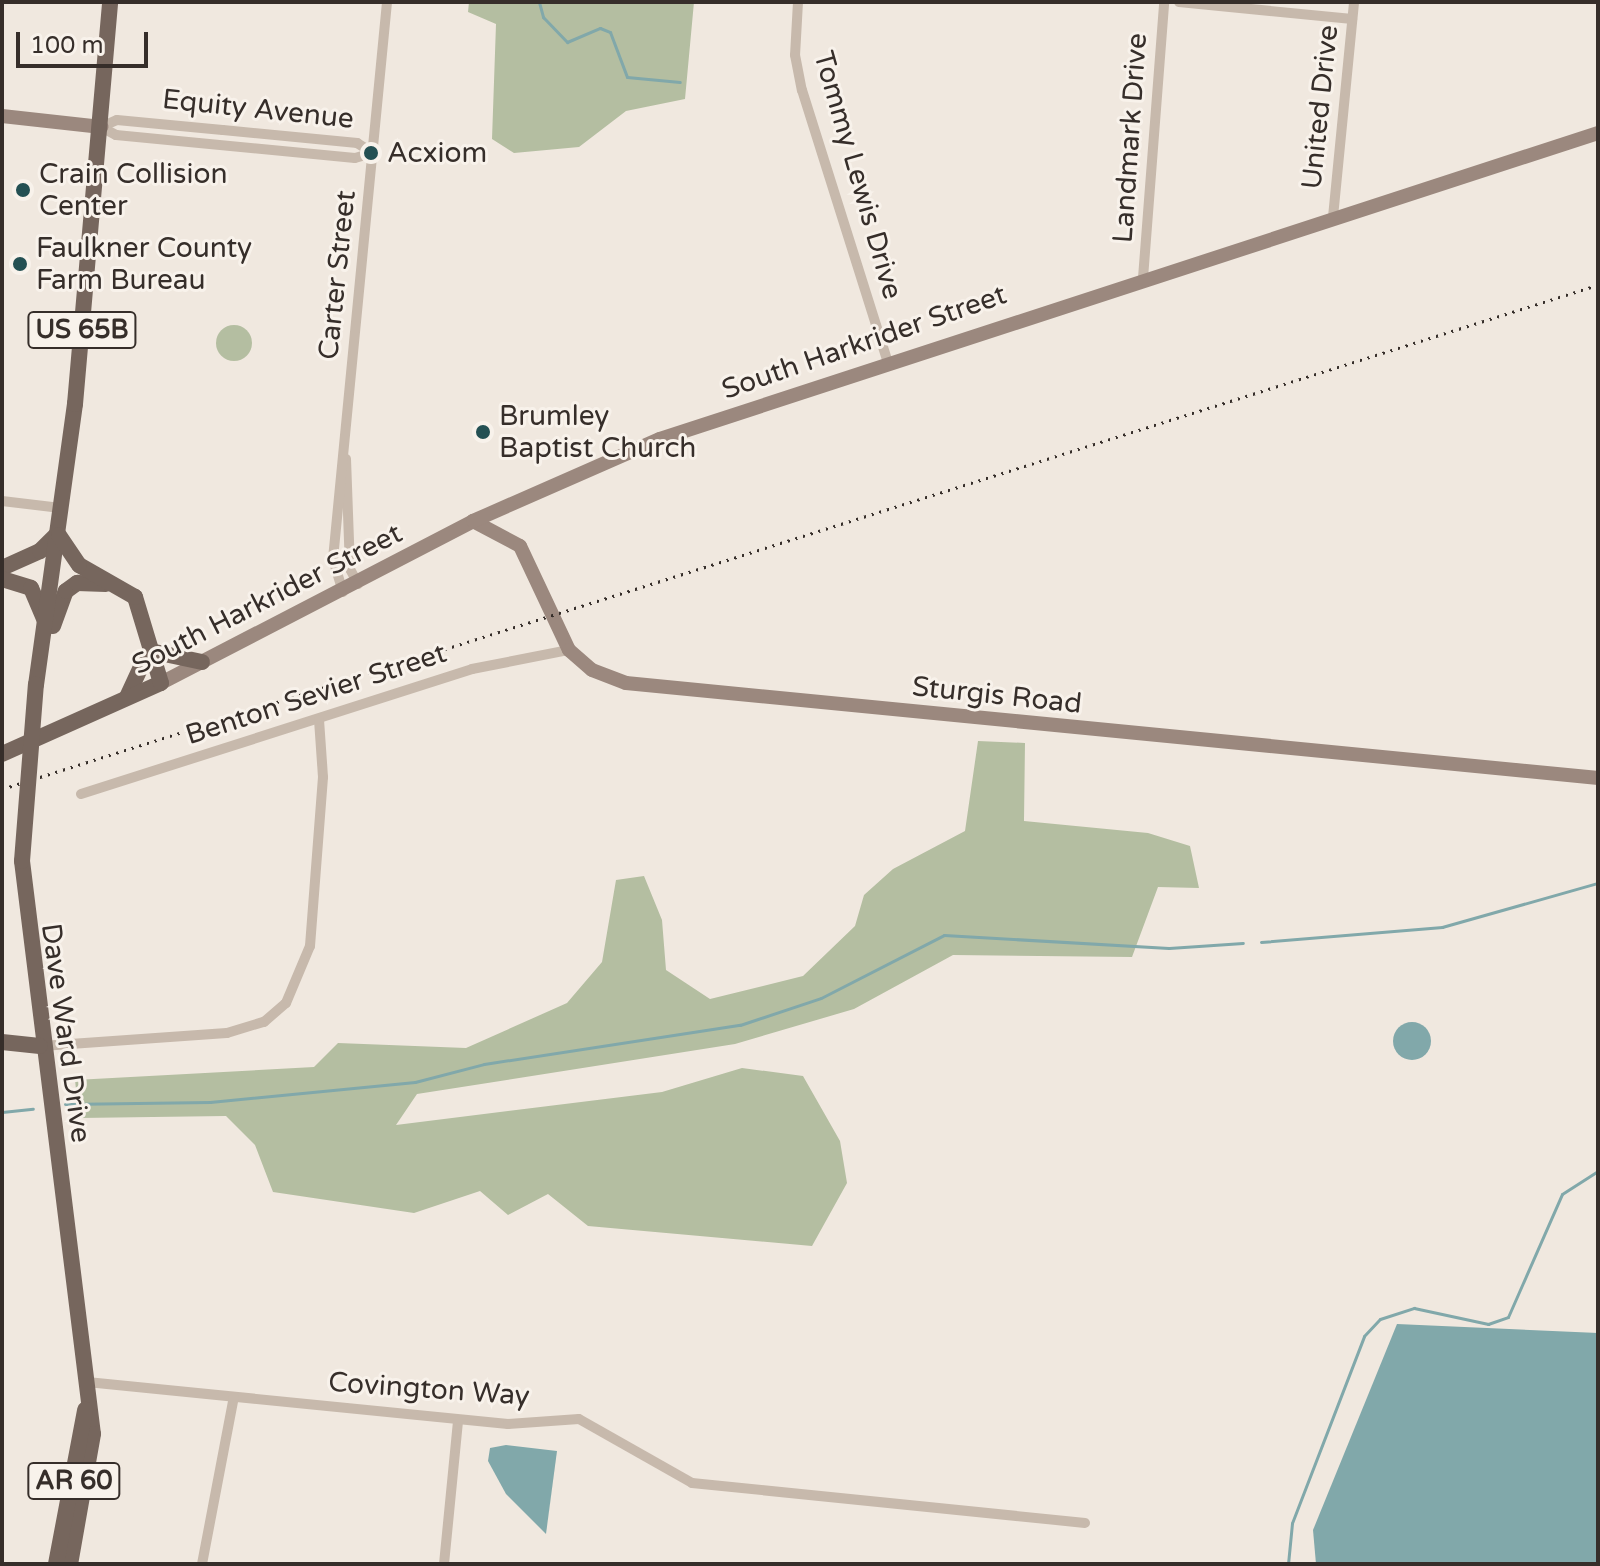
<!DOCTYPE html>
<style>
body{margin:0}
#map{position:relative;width:1600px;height:1566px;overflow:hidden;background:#f0e8df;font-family:"Varela Round",sans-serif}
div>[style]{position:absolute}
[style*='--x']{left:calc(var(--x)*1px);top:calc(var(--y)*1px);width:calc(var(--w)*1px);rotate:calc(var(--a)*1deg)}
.green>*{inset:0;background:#b4bea1}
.round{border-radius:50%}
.water>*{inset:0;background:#81a8aa}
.stream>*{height:3px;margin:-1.5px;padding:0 1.5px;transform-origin:1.5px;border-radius:1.5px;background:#81a8aa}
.street>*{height:10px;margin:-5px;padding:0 5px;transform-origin:5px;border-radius:5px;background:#c7b9ac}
.secondary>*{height:14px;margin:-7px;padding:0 7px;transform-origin:7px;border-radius:7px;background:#9b887e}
.primary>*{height:16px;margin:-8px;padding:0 8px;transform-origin:8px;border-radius:8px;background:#76665d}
.rail>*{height:3px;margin-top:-1.5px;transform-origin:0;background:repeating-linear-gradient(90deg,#362e2a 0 2px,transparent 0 8px)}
.primary-bridge>*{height:16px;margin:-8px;padding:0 8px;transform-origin:8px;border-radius:8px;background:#76665d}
.dots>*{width:22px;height:22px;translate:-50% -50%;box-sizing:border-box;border:4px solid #f8f2eb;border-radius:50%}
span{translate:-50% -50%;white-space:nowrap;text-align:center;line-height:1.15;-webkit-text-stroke:6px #f8f2eb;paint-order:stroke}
.shield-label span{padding:2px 6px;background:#f8f2eb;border:2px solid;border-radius:6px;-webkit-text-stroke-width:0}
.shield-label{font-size:26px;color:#362e2a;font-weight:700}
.street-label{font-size:28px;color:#362e2a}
.poi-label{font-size:28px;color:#362e2a}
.left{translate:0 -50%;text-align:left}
.frame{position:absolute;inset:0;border:4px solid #362e2a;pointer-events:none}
.scale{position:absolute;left:16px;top:32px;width:132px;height:36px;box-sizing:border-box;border:4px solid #362e2a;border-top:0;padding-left:10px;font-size:24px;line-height:28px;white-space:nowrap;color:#362e2a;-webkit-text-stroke:6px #f8f2eb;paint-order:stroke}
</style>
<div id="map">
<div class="green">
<i style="clip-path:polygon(469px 2px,694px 2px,685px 99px,626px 111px,579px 147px,514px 153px,492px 139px,496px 24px,468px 12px)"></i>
<i class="round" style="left:216px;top:325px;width:36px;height:36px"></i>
<i style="clip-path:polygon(978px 741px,1025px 743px,1024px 821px,1148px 833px,1190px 846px,1199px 888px,1158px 887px,1132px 957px,953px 955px,854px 1009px,735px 1044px,417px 1094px,396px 1125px,662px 1092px,742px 1068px,803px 1076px,840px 1141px,847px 1183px,812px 1246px,588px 1226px,548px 1194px,508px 1215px,480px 1191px,414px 1213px,273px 1192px,255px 1145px,226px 1116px,79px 1118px,75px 1080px,314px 1067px,338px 1043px,466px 1048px,567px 1003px,602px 962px,616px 880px,644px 876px,662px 920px,666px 970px,710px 999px,803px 976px,855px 926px,864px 895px,893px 869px,965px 831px)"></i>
</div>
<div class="water">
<i class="round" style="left:1393px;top:1022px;width:38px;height:38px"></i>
<i style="clip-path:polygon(1397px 1324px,1598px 1333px,1598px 1564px,1316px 1564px,1313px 1530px)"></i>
<i style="clip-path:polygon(506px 1445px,557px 1451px,546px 1534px,506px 1494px,488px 1461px,490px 1448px)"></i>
</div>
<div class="stream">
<i style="--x:539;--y:2;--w:16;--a:75"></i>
<i style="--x:543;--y:17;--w:35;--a:46"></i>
<i style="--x:567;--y:42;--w:36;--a:-23"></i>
<i style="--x:600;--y:28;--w:11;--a:22"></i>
<i style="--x:610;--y:32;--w:48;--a:69.3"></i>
<i style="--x:627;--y:77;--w:53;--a:5.4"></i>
<i style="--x:1261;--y:942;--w:182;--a:-4.7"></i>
<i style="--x:1442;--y:927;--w:162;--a:-15.8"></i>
<i style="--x:65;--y:1104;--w:145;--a:-0.8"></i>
<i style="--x:210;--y:1102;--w:206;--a:-5.6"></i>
<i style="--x:415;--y:1082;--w:71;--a:-14.6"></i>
<i style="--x:484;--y:1064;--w:259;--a:-8.7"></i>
<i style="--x:740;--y:1025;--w:85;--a:-18.4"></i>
<i style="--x:821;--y:998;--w:138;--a:-27.1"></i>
<i style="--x:944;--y:935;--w:225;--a:3.3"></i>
<i style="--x:1169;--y:948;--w:74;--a:-3.9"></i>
<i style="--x:2;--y:1112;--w:31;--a:-6"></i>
<i style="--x:1288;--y:1564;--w:41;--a:-84.4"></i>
<i style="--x:1292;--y:1523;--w:200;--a:-68.9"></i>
<i style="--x:1364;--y:1336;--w:23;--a:-47"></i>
<i style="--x:1380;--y:1319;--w:36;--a:-18"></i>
<i style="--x:1414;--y:1308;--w:76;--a:12.2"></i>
<i style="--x:1488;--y:1324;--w:21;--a:-19"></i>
<i style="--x:1508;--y:1317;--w:134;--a:-66.3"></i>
<i style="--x:1562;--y:1194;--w:43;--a:-32.6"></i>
</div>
<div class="street">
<i style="--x:798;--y:2;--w:53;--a:93.2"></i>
<i style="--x:795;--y:55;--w:36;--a:79"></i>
<i style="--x:802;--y:90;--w:282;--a:72.5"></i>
<i style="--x:1179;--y:2;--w:174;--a:5.6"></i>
<i style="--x:101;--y:127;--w:17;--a:-24"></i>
<i style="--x:117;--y:120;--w:106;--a:5.4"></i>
<i style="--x:223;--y:130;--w:135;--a:5.5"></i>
<i style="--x:357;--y:143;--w:19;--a:32"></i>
<i style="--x:101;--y:127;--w:17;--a:28"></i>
<i style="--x:116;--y:135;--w:240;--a:5.5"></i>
<i style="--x:355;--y:158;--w:19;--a:-16"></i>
<i style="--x:1333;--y:217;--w:216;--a:-84.4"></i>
<i style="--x:1143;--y:278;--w:277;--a:-85.6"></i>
<i style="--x:346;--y:459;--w:110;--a:87.9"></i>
<i style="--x:350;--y:569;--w:17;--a:62"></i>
<i style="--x:2;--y:501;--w:59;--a:6.8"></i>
<i style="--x:343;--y:592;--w:34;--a:-107"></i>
<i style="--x:333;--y:559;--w:560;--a:-84.46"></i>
<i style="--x:81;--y:794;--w:410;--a:-17.7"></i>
<i style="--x:472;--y:669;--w:99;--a:-11.1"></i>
<i style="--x:42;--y:1046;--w:185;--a:-4"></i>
<i style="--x:227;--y:1033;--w:39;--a:-17"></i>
<i style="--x:264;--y:1022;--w:29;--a:-41"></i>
<i style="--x:286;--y:1003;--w:62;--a:-67.2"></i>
<i style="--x:310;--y:946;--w:169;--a:-85.6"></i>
<i style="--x:323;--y:777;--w:57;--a:-94"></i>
<i style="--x:87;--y:1382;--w:423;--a:5.7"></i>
<i style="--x:508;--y:1424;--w:71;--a:-4"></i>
<i style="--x:579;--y:1419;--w:130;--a:29.5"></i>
<i style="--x:692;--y:1483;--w:395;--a:5.8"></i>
<i style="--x:202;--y:1564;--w:170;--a:-79.2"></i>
<i style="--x:444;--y:1564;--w:144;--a:-84.4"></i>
</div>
<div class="secondary">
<i style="--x:2;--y:116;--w:100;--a:6.3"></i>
<i style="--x:473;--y:521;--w:53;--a:28"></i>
<i style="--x:520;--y:546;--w:115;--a:64.8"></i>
<i style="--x:569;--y:650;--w:30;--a:41"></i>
<i style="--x:592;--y:670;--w:36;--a:21"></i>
<i style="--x:626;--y:683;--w:977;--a:5.58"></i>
<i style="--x:161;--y:683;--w:352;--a:-27.4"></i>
<i style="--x:473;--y:521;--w:204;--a:-23.7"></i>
<i style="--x:660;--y:439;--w:987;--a:-18.07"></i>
</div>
<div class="primary">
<i style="--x:2;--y:568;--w:42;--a:-24.1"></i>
<i style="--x:40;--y:551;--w:25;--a:-45"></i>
<i style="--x:2;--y:579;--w:30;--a:17"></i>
<i style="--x:31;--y:588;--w:34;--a:67"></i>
<i style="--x:53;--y:626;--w:37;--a:-70"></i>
<i style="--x:66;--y:591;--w:14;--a:-36"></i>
<i style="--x:77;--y:583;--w:29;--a:2"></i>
<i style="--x:155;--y:652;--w:48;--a:12"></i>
<i style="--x:36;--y:685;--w:284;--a:-82.1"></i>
<i style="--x:75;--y:404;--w:404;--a:-85"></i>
<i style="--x:127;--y:697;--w:45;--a:-65.1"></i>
<i style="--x:2;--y:754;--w:174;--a:-24.1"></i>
<i style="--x:161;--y:683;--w:90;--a:-106.8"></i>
<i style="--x:135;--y:597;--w:64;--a:-150.3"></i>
<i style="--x:79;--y:565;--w:36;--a:-124"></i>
<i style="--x:22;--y:861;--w:577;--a:82.94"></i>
<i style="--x:93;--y:1434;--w:132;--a:100"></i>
<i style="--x:2;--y:1042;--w:38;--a:6"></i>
<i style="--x:56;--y:1564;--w:157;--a:-79.3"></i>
</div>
<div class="rail">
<i style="--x:2;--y:789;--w:1674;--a:-17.53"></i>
</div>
<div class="primary-bridge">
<i style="--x:22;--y:861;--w:177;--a:-85.5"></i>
</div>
<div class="dots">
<i style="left:371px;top:153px;background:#245053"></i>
<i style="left:23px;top:190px;background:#245053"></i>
<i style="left:20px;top:264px;background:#245053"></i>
<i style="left:483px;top:432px;background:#245053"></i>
</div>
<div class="shield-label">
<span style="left:82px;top:330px">US 65B</span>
<span style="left:74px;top:1481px">AR 60</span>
</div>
<div class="street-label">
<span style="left:1320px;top:107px;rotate:-84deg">United Drive</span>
<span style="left:258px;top:109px;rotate:6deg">Equity Avenue</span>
<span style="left:1130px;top:138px;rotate:-86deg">Landmark Drive</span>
<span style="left:858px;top:175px;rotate:74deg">Tommy Lewis Drive</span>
<span style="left:337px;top:275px;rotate:-84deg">Carter Street</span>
<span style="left:864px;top:342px;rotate:-19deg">South Harkrider Street</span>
<span style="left:267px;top:599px;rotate:-27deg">South Harkrider Street</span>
<span style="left:316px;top:694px;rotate:-18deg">Benton Sevier Street</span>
<span style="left:997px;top:695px;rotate:6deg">Sturgis Road</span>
<span style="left:66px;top:1033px;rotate:82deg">Dave Ward Drive</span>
<span style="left:429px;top:1389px;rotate:4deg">Covington Way</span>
</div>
<div class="poi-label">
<span class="left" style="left:387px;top:153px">Acxiom</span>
<span class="left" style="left:39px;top:190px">Crain Collision<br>Center</span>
<span class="left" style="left:36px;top:264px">Faulkner County<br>Farm Bureau</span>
<span class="left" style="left:499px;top:432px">Brumley<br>Baptist Church</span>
</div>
<div class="frame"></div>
<div class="scale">100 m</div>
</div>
